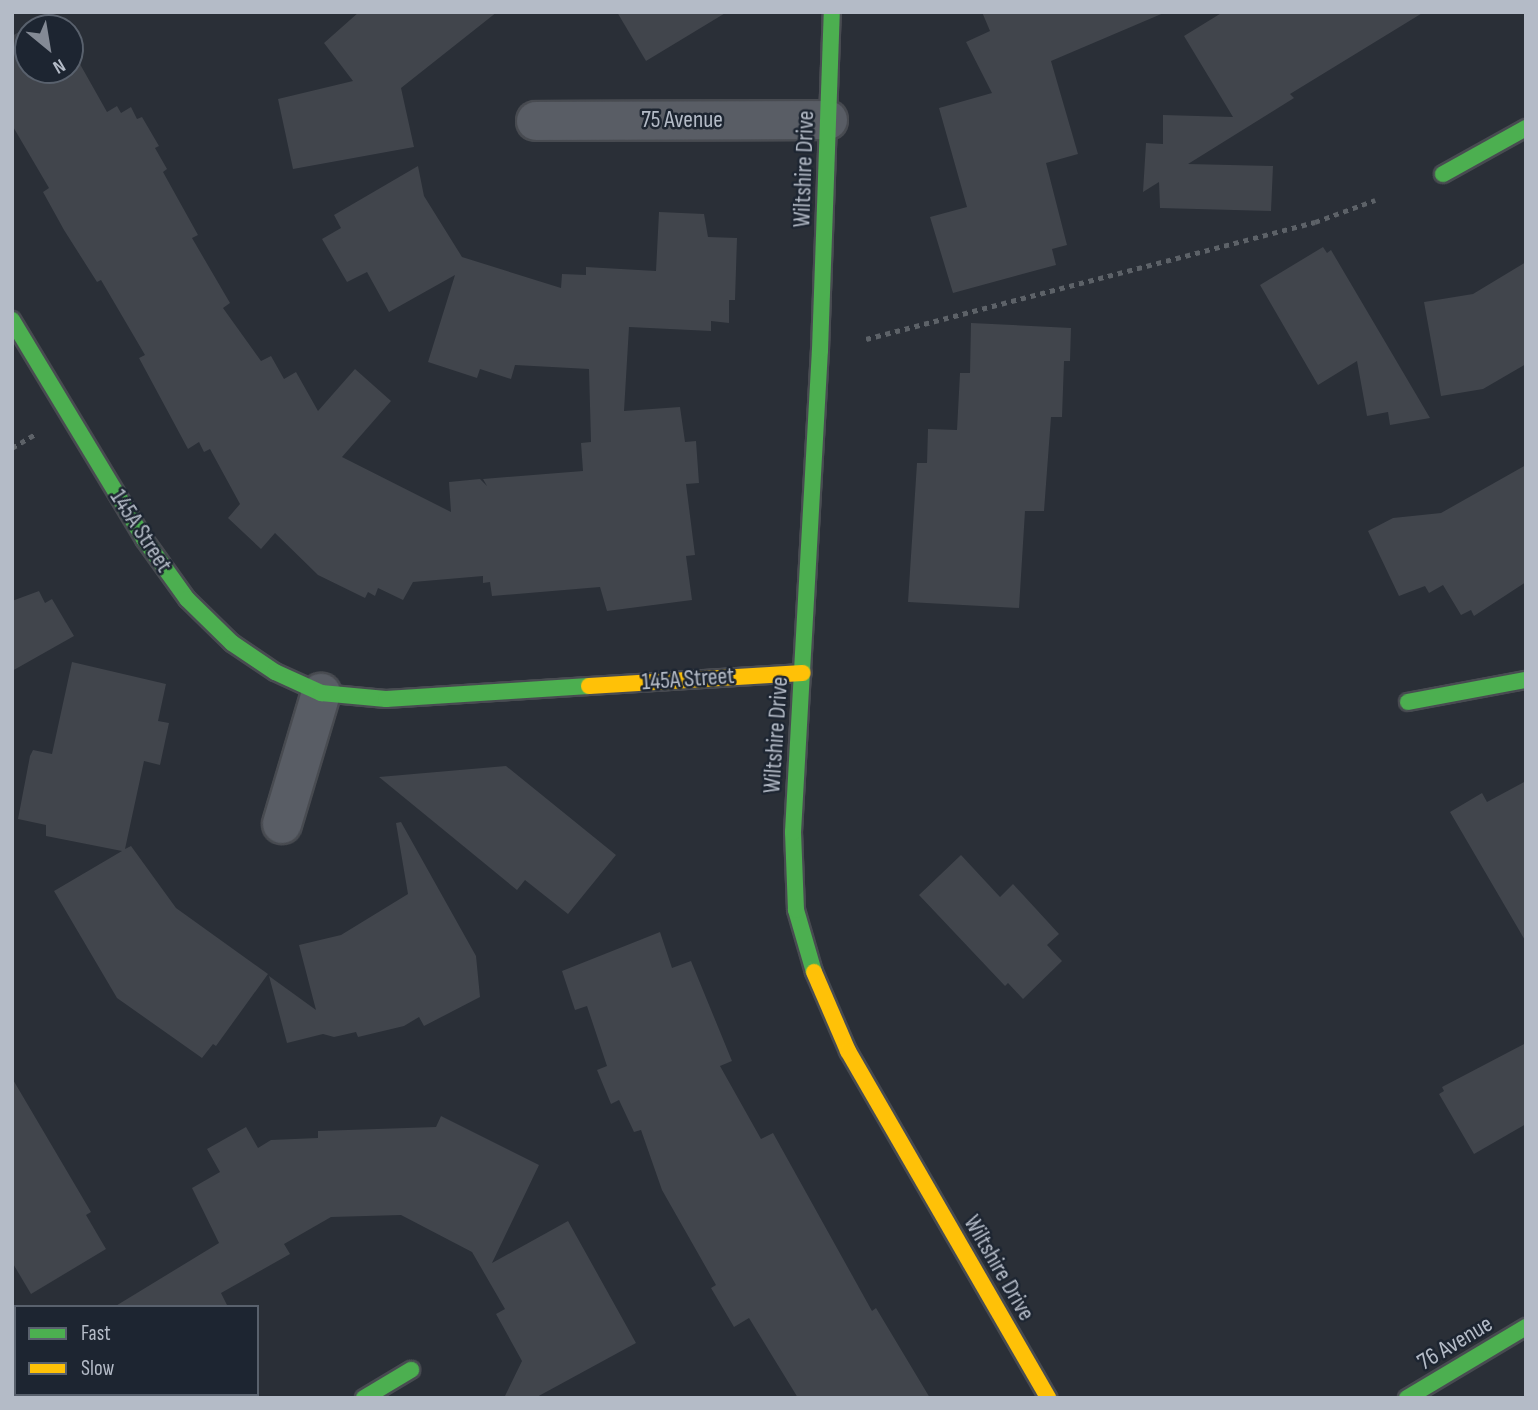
<!DOCTYPE html>
<style>
body{margin:0}
#map{position:relative;width:1538px;height:1410px;overflow:hidden;background:#2a2f37;font-family:"Sofia Sans Condensed",sans-serif}
div>[style]{position:absolute}
[style*='--x']{left:calc(var(--x)*1px);top:calc(var(--y)*1px);width:calc(var(--w)*1px);rotate:calc(var(--a)*1deg)}
.building>*{inset:0;background:#41454c}
.path>*{height:4.5px;margin-top:-2.25px;transform-origin:0;background:repeating-linear-gradient(90deg,#5d6268 0 5px,transparent 0 10px)}
.roads{filter:drop-shadow(2px 0 #484b51) drop-shadow(-2px 0 #484b51) drop-shadow(0 2px #484b51) drop-shadow(0 -2px #484b51)}
.street>*{height:38px;margin:-19px;padding:0 19px;transform-origin:19px;border-radius:19px;background:#595d65}
.fast>*{height:16px;margin:-8px;padding:0 8px;transform-origin:8px;border-radius:8px;background:#4caf50}
.slow>*{height:16px;margin:-8px;padding:0 8px;transform-origin:8px;border-radius:8px;background:#ffc107}
span{translate:-50% -50%;white-space:nowrap;text-align:center;line-height:1.15;-webkit-text-stroke:5px #1d2531;paint-order:stroke}
.street-label{font-size:24px;color:#b4bbc7}
.frame{position:absolute;inset:0;border:14px solid #b4bbc7;pointer-events:none}
.legend{position:absolute;left:14px;top:1305px;width:245px;height:91px;box-sizing:border-box;background:#1d2531;border:2px solid #59616d;margin:0;padding:9px 12px;list-style:none;font-size:21px;color:#b4bbc7}
.legend li{display:flex;align-items:center;gap:14px;height:35px}
.legend b{width:35px;border:2px solid #59616d}
.north{position:absolute;left:14px;top:14px;width:70px;height:70px;box-sizing:border-box;background:#1d2531;border:2px solid #59616d;border-radius:50%;rotate:150deg;font-size:19px;font-weight:700;line-height:28px;text-align:center;color:#b4bbc7}
.north::after{content:'';display:block;margin:auto;width:24px;height:32px;background:#848a95;clip-path:polygon(50% 0,100% 100%,50% 72%,0 100%)}
</style>
<div id="map">
<div class="building">
<i style="clip-path:polygon(359px 12px,497px 12px,401px 88px,414px 147px,293px 169px,278px 99px,353px 81px,324px 43px)"></i>
<i style="clip-path:polygon(617px 12px,727px 12px,646px 61px)"></i>
<i style="clip-path:polygon(982px 12px,1166px 12px,1051px 61px,1078px 154px,1046px 163px,1067px 245px,1052px 249px,1056px 265px,953px 293px,930px 217px,967px 207px,939px 108px,992px 93px,966px 42px,990px 31px)"></i>
<i style="clip-path:polygon(1223px 12px,1424px 12px,1290px 94px,1294px 98px,1188px 164px,1273px 166px,1271px 211px,1160px 208px,1159px 182px,1143px 192px,1146px 143px,1163px 144px,1163px 115px,1233px 117px,1184px 36px)"></i>
<i style="clip-path:polygon(45px 17px,51px 28px,28px 28px,28px 70px,70px 70px,70px 61px,76px 57px,107px 112px,117px 106px,121px 113px,131px 107px,137px 119px,142px 117px,159px 146px,155px 148px,167px 169px,163px 172px,198px 235px,192px 238px,230px 303px,223px 308px,261px 361px,271px 356px,284px 379px,296px 372px,318px 411px,355px 369px,391px 401px,342px 457px,451px 512px,449px 482px,480px 479px,487px 486px,483px 479px,583px 471px,581px 443px,591px 442px,589px 369px,515px 365px,511px 379px,480px 369px,477px 378px,428px 362px,455px 275px,389px 312px,367px 272px,347px 282px,322px 239px,341px 228px,334px 215px,418px 166px,424px 196px,462px 257px,561px 288px,562px 274px,586px 275px,586px 267px,656px 271px,659px 212px,704px 214px,708px 237px,737px 238px,735px 300px,729px 300px,729px 323px,711px 321px,711px 331px,629px 327px,624px 411px,680px 407px,685px 442px,696px 441px,699px 483px,686px 484px,695px 555px,686px 556px,692px 600px,607px 611px,600px 587px,492px 596px,490px 582px,483px 583px,483px 576px,413px 582px,403px 600px,378px 588px,375px 596px,368px 592px,365px 598px,318px 575px,275px 533px,261px 549px,228px 518px,240px 504px,210px 449px,204px 452px,199px 442px,188px 449px,139px 358px,145px 355px,101px 280px,97px 282px,64px 230px,43px 192px,49px 188px,12px 125px,12px 36px)"></i>
<i style="clip-path:polygon(1323px 247px,1327px 253px,1331px 250px,1430px 418px,1390px 425px,1388px 412px,1367px 416px,1357px 361px,1318px 385px,1260px 285px)"></i>
<i style="clip-path:polygon(1526px 262px,1526px 364px,1483px 389px,1441px 396px,1424px 302px,1473px 294px)"></i>
<i style="clip-path:polygon(971px 323px,1071px 328px,1070px 361px,1064px 361px,1062px 417px,1051px 417px,1044px 511px,1025px 511px,1019px 608px,908px 602px,917px 463px,927px 463px,928px 429px,957px 430px,960px 373px,970px 373px)"></i>
<i style="clip-path:polygon(1526px 465px,1526px 582px,1474px 616px,1471px 610px,1461px 615px,1443px 585px,1429px 593px,1425px 586px,1399px 596px,1368px 531px,1393px 518px,1441px 513px)"></i>
<i style="clip-path:polygon(39px 591px,45px 603px,52px 599px,74px 636px,12px 671px,12px 601px)"></i>
<i style="clip-path:polygon(72px 662px,166px 684px,158px 721px,169px 723px,160px 765px,144px 761px,125px 849px,131px 846px,176px 908px,268px 974px,216px 1046px,213px 1044px,202px 1058px,117px 998px,54px 891px,122px 851px,46px 836px,46px 825px,18px 819px,30px 756px,33px 750px,52px 754px)"></i>
<i style="clip-path:polygon(506px 766px,616px 855px,568px 914px,525px 880px,517px 890px,379px 777px)"></i>
<i style="clip-path:polygon(1526px 781px,1526px 942px,1450px 812px,1482px 793px,1487px 802px)"></i>
<i style="clip-path:polygon(401px 822px,476px 956px,480px 997px,424px 1026px,419px 1017px,404px 1026px,358px 1037px,356px 1032px,334px 1037px,323px 1034px,287px 1043px,269px 976px,316px 1010px,299px 945px,341px 935px,408px 894px,396px 823px)"></i>
<i style="clip-path:polygon(961px 855px,1000px 897px,1013px 884px,1059px 934px,1047px 945px,1062px 961px,1023px 999px,1008px 983px,1005px 986px,919px 895px)"></i>
<i style="clip-path:polygon(660px 932px,672px 968px,691px 961px,732px 1061px,720px 1066px,761px 1139px,773px 1133px,872px 1311px,876px 1308px,930px 1398px,798px 1398px,749px 1318px,734px 1327px,711px 1288px,716px 1285px,662px 1190px,641px 1130px,634px 1132px,619px 1100px,611px 1104px,597px 1070px,607px 1066px,587px 1006px,575px 1010px,562px 971px)"></i>
<i style="clip-path:polygon(1526px 1043px,1526px 1124px,1474px 1154px,1439px 1094px,1444px 1091px,1442px 1087px)"></i>
<i style="clip-path:polygon(12px 1078px,91px 1212px,86px 1215px,106px 1249px,31px 1294px,12px 1262px)"></i>
<i style="clip-path:polygon(441px 1116px,539px 1165px,492px 1263px,568px 1221px,636px 1343px,535px 1398px,504px 1398px,522px 1361px,496px 1314px,505px 1309px,472px 1252px,401px 1215px,331px 1217px,284px 1244px,290px 1254px,221px 1293px,228px 1307px,114px 1307px,219px 1243px,192px 1188px,220px 1172px,207px 1149px,246px 1127px,258px 1148px,271px 1140px,318px 1138px,318px 1131px,436px 1127px)"></i>
</div>
<div class="path">
<i style="--x:866;--y:339;--w:464;--a:-14.6"></i>
<i style="--x:1315;--y:222;--w:64;--a:-20.1"></i>
<i style="--x:12;--y:448;--w:26;--a:-31"></i>
</div>
<div class="roads">
<div class="street">
<i style="--x:536;--y:121;--w:292;--a:-0.2"></i>
<i style="--x:282;--y:824;--w:137;--a:-73.4"></i>
</div>
<div class="fast">
<i style="--x:1443;--y:174;--w:95;--a:-29"></i>
<i style="--x:12;--y:320;--w:256;--a:58.9"></i>
<i style="--x:144;--y:539;--w:74;--a:54.4"></i>
<i style="--x:187;--y:599;--w:63;--a:44.4"></i>
<i style="--x:232;--y:643;--w:52;--a:34"></i>
<i style="--x:275;--y:672;--w:51;--a:24.5"></i>
<i style="--x:321;--y:693;--w:65;--a:5.3"></i>
<i style="--x:386;--y:699;--w:203;--a:-3.7"></i>
<i style="--x:1408;--y:702;--w:120;--a:-10.6"></i>
<i style="--x:814;--y:972;--w:65;--a:-106.2"></i>
<i style="--x:796;--y:910;--w:78;--a:-92.2"></i>
<i style="--x:793;--y:832;--w:483;--a:-86.8"></i>
<i style="--x:820;--y:350;--w:338;--a:-88"></i>
<i style="--x:364;--y:1398;--w:55;--a:-30.8"></i>
<i style="--x:1407;--y:1398;--w:139;--a:-30.8"></i>
</div>
<div class="slow">
<i style="--x:589;--y:686;--w:214;--a:-3.5"></i>
<i style="--x:814;--y:972;--w:86;--a:66.7"></i>
<i style="--x:848;--y:1051;--w:401;--a:60"></i>
</div>
</div>
<div class="street-label">
<span style="left:682px;top:120px">75 Avenue</span>
<span style="left:804px;top:169px;rotate:-88deg">Wiltshire Drive</span>
<span style="left:141px;top:531px;rotate:57deg">145A Street</span>
<span style="left:688px;top:679px;rotate:-4deg">145A Street</span>
<span style="left:776px;top:735px;rotate:-86deg">Wiltshire Drive</span>
<span style="left:999px;top:1268px;rotate:60deg">Wiltshire Drive</span>
<span style="left:1455px;top:1343px;rotate:-31deg">76 Avenue</span>
</div>
<div class="frame"></div>
<ul class="legend">
<li><b style="height:9px;background:#4caf50"></b>Fast</li>
<li><b style="height:9px;background:#ffc107"></b>Slow</li>
</ul>
<div class="north">N</div>
</div>
